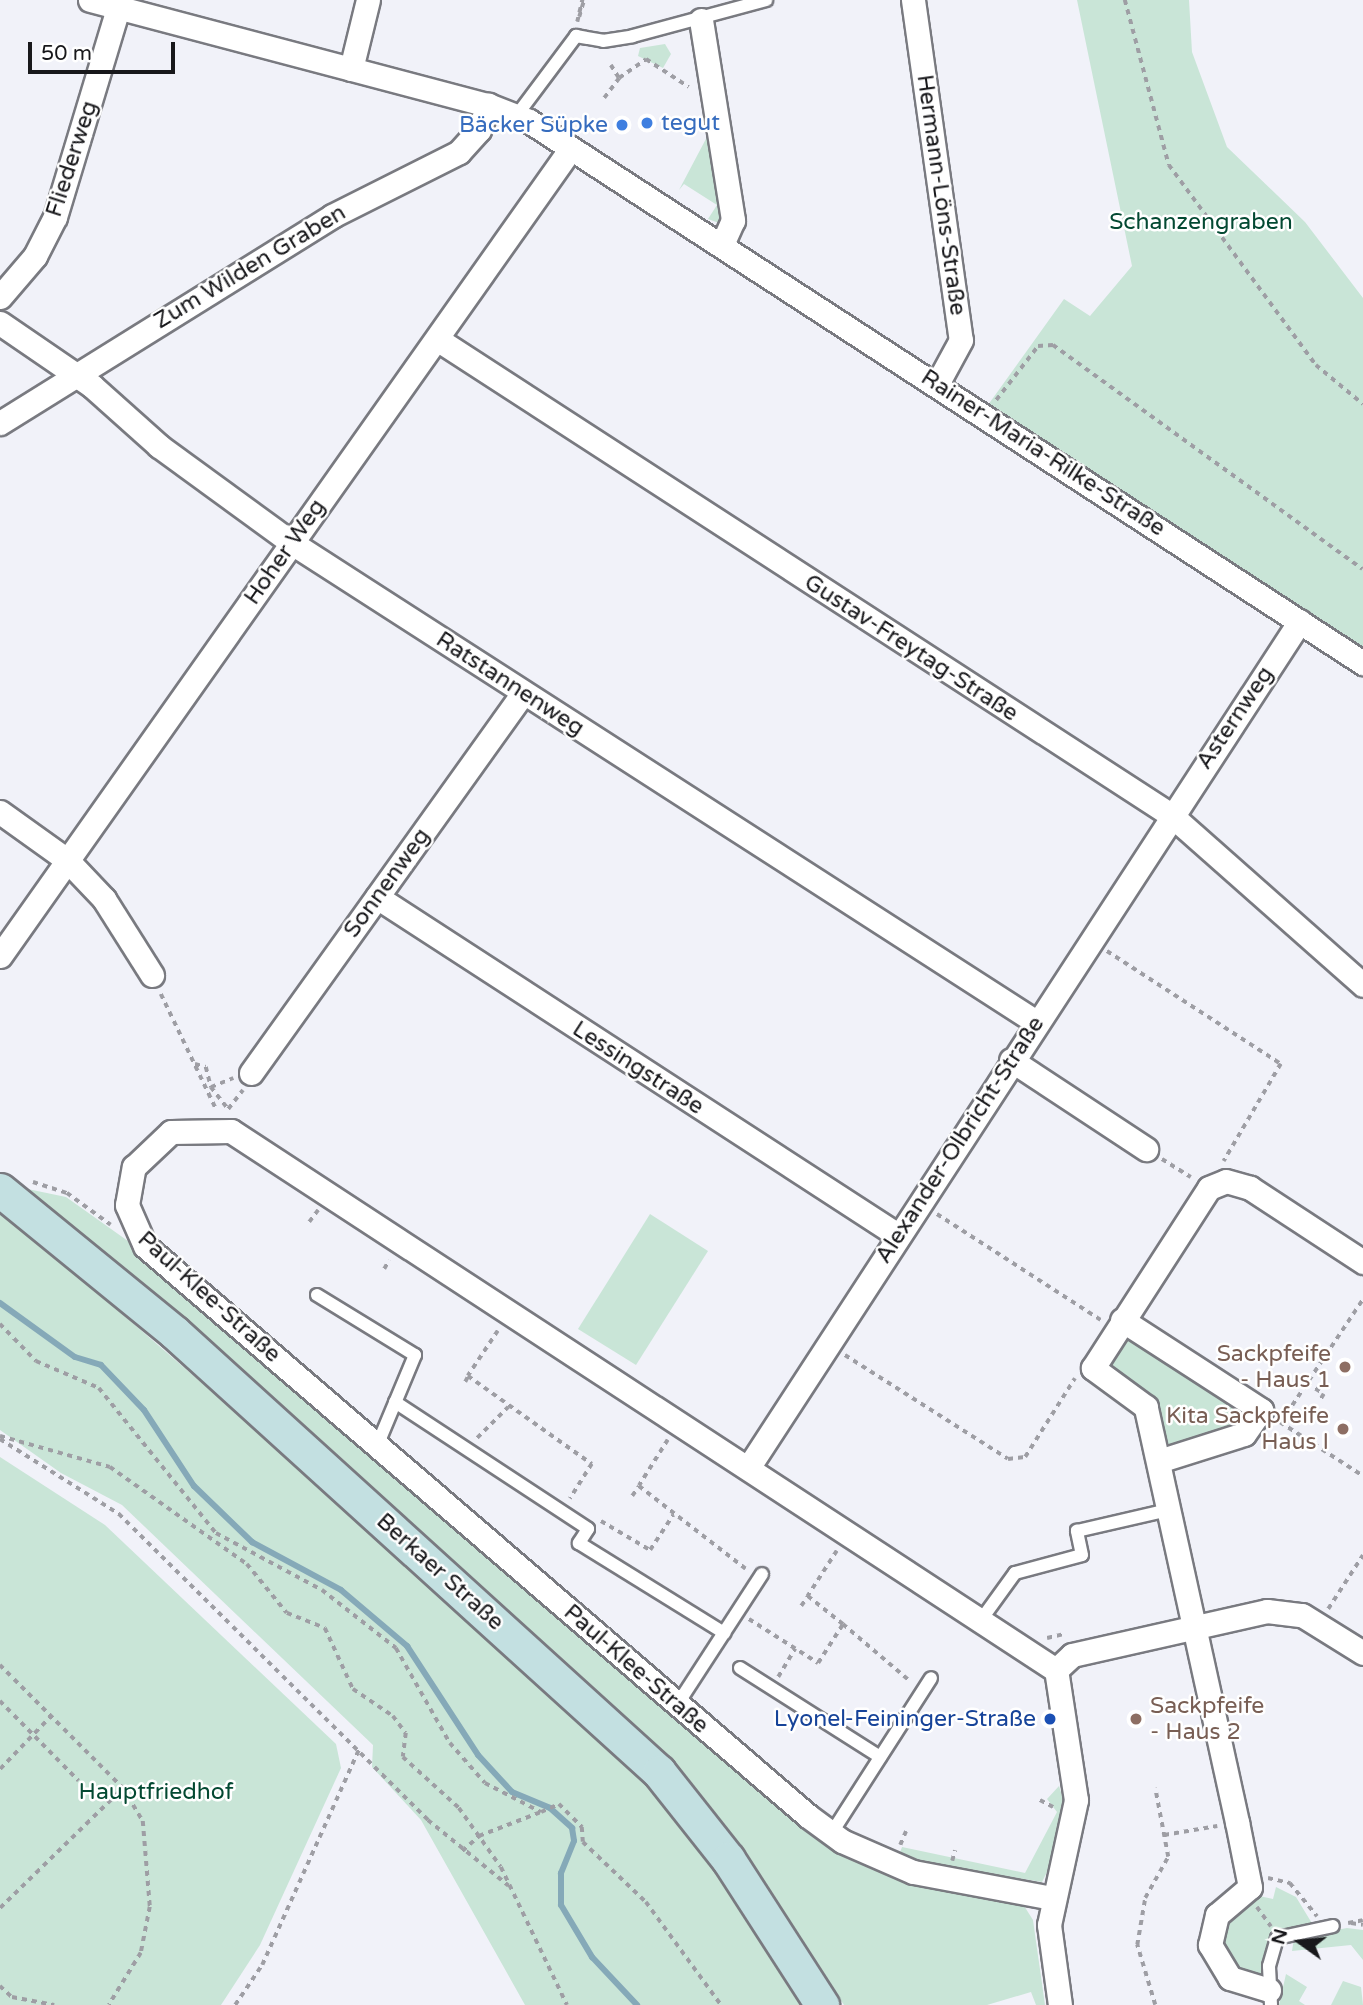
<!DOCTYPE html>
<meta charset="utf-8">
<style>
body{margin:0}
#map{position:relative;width:1363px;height:2005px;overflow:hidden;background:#f1f2f9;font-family:"Varela Round",sans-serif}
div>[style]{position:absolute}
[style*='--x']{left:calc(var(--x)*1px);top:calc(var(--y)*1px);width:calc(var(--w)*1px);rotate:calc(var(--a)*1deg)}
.green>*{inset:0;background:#c9e5d7}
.stream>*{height:6px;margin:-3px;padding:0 3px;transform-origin:3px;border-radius:3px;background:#85a9b8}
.path>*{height:3.5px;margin-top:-1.75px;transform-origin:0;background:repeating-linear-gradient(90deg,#9e9ea4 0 5px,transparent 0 10px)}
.roads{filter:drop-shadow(2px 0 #797a80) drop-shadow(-2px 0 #797a80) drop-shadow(0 2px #797a80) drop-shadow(0 -2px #797a80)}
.lane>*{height:12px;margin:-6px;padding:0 6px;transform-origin:6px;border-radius:6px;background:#fff}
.street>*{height:23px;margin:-11.5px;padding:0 11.5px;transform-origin:11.5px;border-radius:11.5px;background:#fff}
.secondary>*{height:33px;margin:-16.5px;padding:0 16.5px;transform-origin:16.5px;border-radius:16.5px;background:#c3e0e1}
.dots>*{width:19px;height:19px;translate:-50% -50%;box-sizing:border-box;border:4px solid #fff;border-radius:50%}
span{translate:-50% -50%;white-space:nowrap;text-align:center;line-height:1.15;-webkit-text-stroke:5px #fff;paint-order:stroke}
.shop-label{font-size:23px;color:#366cbe}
.left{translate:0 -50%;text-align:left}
.right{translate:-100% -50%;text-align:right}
.street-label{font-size:23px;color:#18181b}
.park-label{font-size:23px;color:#034932}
.education-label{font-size:23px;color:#785e54}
.transit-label{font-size:23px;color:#164399}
.north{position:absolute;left:1265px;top:1907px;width:70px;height:70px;-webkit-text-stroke:5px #fff;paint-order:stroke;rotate:285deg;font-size:19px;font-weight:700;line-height:28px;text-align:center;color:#18181b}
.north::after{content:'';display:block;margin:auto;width:24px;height:32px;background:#18181b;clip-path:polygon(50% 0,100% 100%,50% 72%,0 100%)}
.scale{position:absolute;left:28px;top:42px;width:147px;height:32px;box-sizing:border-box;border:4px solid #18181b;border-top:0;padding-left:9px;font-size:21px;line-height:24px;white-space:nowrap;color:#18181b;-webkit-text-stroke:5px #fff;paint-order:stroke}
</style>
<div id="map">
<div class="green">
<i style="clip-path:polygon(1077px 0,1189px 0,1192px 52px,1227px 147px,1305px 222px,1363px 298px,1363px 647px,988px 405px,1064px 299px,1090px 316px,1132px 266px)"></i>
<i style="clip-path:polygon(665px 44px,671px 54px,663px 68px,638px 56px,640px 48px)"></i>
<i style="clip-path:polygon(708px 135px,726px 213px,719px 223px,708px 219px,717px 205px,684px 184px,679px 190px)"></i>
<i style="clip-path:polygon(18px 1187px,66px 1197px,142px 1251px,849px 1855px,1021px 1901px,1033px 1920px,1045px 2005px,1036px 2005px,1031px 1992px,987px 2005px,844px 2005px,716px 1821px)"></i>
<i style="clip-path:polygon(0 1208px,383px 1540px,654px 1786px,743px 1905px,801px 2005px,525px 2005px,421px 1820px,372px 1767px,373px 1745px,122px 1505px,61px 1473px,0 1430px)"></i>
<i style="clip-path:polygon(650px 1214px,708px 1251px,636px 1365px,578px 1329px)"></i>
<i style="clip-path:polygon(1124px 1329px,1244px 1406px,1228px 1432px,1165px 1447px,1107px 1369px)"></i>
<i style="clip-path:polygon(0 1457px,105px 1525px,336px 1744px,341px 1768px,260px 1945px,221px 2005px,0 2005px)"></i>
<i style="clip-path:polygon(1059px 1786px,1065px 1805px,1053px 1860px,1042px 1882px,898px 1858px,902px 1847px,1025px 1873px,1057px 1812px,1047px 1799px)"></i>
<i style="clip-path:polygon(1276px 1887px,1296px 1897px,1313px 1925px,1272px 1935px,1264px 1983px,1239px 1977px,1215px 1935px,1250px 1894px,1273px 1899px)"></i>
<i style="clip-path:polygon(1347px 1928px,1363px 1930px,1363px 1960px,1351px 1945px,1292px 1951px,1294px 1938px)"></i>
<i style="clip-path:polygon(1286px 1974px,1307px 1987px,1299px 2001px,1305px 2005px,1279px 2005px)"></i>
<i style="clip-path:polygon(1343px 1981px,1361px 1987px,1363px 2005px,1331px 2005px)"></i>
</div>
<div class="stream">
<i style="--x:0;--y:1303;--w:92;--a:35.8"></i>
<i style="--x:75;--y:1357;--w:27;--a:17"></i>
<i style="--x:101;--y:1365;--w:62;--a:46.3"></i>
<i style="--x:144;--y:1410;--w:91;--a:56.7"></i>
<i style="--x:194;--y:1486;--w:81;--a:44"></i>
<i style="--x:252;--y:1542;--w:101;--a:28.3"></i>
<i style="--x:341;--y:1590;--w:87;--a:40.3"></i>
<i style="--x:407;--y:1646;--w:130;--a:56.9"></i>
<i style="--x:478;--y:1755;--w:50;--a:47.4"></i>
<i style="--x:512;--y:1792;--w:41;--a:22.8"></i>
<i style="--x:550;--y:1808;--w:30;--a:42"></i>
<i style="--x:572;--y:1828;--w:13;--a:81"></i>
<i style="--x:574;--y:1841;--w:35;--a:112"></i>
<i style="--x:561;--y:1873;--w:32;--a:90"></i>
<i style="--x:561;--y:1905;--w:61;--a:59.2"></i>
<i style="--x:592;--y:1957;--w:66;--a:46.8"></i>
</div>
<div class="path">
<i style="--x:1125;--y:0;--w:171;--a:75.1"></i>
<i style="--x:1169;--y:165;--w:248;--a:53.7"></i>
<i style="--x:1316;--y:365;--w:61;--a:39.7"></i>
<i style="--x:579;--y:17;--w:18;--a:-74"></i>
<i style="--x:577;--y:22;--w:23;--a:-77"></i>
<i style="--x:611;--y:65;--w:15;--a:58"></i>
<i style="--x:604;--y:98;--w:25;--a:-53"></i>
<i style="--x:619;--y:78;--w:33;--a:-35"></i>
<i style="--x:646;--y:59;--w:51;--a:33.1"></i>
<i style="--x:996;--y:400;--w:68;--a:-52.1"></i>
<i style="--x:1038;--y:346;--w:15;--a:-4"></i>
<i style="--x:1053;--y:345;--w:382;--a:35.9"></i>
<i style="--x:1107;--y:951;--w:207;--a:33"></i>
<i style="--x:1281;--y:1064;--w:113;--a:120.4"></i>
<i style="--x:161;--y:994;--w:127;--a:64.4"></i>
<i style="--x:195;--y:1064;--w:11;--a:15"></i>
<i style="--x:206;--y:1067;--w:21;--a:76"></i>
<i style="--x:211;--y:1087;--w:24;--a:-22"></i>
<i style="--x:211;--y:1087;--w:29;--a:52"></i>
<i style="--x:228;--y:1109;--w:24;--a:-52"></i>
<i style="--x:1162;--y:1159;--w:34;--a:32"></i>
<i style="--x:33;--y:1182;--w:36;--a:18"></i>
<i style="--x:67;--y:1193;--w:54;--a:36"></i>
<i style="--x:937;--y:1214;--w:195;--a:32.9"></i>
<i style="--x:309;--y:1222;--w:15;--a:-53"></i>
<i style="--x:384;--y:1269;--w:10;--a:-61"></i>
<i style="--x:0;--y:1324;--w:52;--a:45.8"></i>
<i style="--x:36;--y:1361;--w:69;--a:23.2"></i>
<i style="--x:99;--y:1388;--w:186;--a:51.1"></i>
<i style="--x:216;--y:1533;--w:120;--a:28.3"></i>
<i style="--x:322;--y:1590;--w:94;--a:38.1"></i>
<i style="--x:396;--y:1648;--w:109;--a:60.4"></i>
<i style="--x:450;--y:1743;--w:53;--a:48.8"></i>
<i style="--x:485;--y:1783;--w:63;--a:27.4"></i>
<i style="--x:541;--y:1812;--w:20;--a:-24"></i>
<i style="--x:559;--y:1804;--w:33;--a:45"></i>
<i style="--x:582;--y:1827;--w:15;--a:86"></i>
<i style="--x:583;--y:1842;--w:87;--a:43.6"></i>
<i style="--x:646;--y:1902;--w:127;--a:53.9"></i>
<i style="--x:498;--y:1331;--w:54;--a:123.7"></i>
<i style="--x:468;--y:1376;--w:152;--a:35.4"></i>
<i style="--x:592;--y:1464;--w:41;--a:122.2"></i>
<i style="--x:845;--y:1355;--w:193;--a:32.5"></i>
<i style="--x:1008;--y:1459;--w:17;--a:-7"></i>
<i style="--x:1025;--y:1457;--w:93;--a:-57.7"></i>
<i style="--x:465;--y:1382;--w:7;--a:-63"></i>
<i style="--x:1307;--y:1383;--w:20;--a:33"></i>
<i style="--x:1324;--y:1394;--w:8;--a:120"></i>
<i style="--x:1280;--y:1422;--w:99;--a:33"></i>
<i style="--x:1281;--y:1422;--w:148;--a:-56.3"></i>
<i style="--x:0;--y:1436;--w:114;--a:15.7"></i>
<i style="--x:110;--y:1467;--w:168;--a:35.3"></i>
<i style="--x:247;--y:1564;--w:63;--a:50.8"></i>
<i style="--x:287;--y:1613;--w:41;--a:21.5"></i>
<i style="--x:325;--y:1628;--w:67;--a:65.3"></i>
<i style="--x:353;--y:1689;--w:48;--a:34"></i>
<i style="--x:393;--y:1716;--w:21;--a:53"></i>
<i style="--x:406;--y:1733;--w:24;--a:97"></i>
<i style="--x:403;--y:1757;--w:76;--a:42.3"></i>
<i style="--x:459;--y:1808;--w:72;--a:54.6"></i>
<i style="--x:501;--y:1867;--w:153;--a:64.4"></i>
<i style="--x:477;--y:1438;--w:44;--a:-45"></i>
<i style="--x:0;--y:1439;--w:141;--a:32.2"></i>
<i style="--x:119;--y:1514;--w:435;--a:44.7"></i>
<i style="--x:428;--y:1820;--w:104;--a:39.2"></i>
<i style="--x:668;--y:1440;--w:54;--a:122.2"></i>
<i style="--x:639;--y:1486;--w:135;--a:37.8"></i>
<i style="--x:632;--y:1496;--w:12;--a:-55"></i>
<i style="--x:601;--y:1521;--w:57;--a:30.6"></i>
<i style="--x:650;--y:1550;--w:42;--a:-56.7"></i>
<i style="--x:837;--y:1551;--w:54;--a:122.8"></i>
<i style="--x:808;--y:1596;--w:45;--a:38.7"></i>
<i style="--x:801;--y:1606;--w:12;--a:-55"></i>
<i style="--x:1328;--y:1609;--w:64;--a:-57.1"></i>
<i style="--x:749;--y:1619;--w:82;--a:32.5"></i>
<i style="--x:818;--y:1663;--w:46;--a:-57.3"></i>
<i style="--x:843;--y:1624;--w:88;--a:40.4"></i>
<i style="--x:1047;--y:1638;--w:17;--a:-13"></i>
<i style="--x:0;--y:1665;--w:174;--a:45"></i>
<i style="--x:123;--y:1788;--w:39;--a:59"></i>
<i style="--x:143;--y:1821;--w:86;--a:85.3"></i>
<i style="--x:150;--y:1907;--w:47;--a:101.1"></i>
<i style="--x:141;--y:1953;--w:61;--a:121.6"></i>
<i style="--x:778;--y:1677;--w:33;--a:-59"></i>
<i style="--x:0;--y:1701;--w:112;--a:45.4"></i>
<i style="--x:0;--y:1769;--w:74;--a:-46.1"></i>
<i style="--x:1040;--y:1800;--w:15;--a:28"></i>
<i style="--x:1164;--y:1835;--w:54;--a:-9.6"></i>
<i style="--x:900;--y:1845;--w:15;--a:-67"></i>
<i style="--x:462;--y:1851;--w:23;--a:-41"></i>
<i style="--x:479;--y:1836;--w:66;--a:-21.2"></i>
<i style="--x:952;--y:1861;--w:11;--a:-75"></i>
<i style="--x:1268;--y:1878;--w:23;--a:13"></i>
<i style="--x:1290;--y:1883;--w:43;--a:50.7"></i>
<i style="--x:1257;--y:1907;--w:24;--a:54"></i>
<i style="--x:0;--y:1908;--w:172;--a:-44.3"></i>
<i style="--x:1348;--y:1923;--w:15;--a:-11"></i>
<i style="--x:1351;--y:1923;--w:12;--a:9"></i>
<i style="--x:0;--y:1986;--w:16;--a:43"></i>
<i style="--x:12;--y:1997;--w:43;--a:10.8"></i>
<i style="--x:235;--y:2005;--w:48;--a:-56"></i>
<i style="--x:262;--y:1965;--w:237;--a:-65.8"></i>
<i style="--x:1155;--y:2005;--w:63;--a:-106.7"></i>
<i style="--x:1137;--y:1945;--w:48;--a:-80.3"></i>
<i style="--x:1145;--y:1898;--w:47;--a:-60.7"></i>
<i style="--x:1168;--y:1857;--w:70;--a:-100.7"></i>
</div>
<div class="roads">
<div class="lane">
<i style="--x:517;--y:115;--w:99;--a:-53.2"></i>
<i style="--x:576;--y:36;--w:27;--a:10"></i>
<i style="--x:603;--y:41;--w:30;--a:-9"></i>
<i style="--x:633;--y:36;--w:138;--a:-15.1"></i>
<i style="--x:317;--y:1295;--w:115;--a:31.5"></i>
<i style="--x:415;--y:1355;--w:99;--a:112.7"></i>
<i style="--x:395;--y:1402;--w:231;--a:33.3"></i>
<i style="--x:588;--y:1529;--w:17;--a:123"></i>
<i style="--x:579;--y:1543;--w:171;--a:31.8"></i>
<i style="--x:981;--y:1620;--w:58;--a:-54.1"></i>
<i style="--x:1015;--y:1573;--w:69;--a:-15"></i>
<i style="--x:1082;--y:1555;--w:25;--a:-102"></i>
<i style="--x:1077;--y:1531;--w:93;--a:-13"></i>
<i style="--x:740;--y:1668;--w:166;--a:32.4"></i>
<i style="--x:677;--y:1705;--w:156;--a:-57"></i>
<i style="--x:831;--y:1834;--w:185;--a:-57.3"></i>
<i style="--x:1271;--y:2005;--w:39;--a:-93"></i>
<i style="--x:1269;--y:1966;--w:29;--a:-74"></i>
<i style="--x:1277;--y:1938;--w:57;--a:-12.1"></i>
</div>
<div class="street">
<i style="--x:90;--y:0;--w:412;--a:14.8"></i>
<i style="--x:488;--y:105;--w:44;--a:21.3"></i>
<i style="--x:529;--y:121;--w:995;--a:33.02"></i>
<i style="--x:913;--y:0;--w:343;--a:82"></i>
<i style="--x:961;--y:340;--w:50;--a:118.6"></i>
<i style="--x:701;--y:20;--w:203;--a:80.9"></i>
<i style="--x:733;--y:220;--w:27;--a:114"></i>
<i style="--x:351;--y:69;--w:71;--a:-76.2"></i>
<i style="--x:0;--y:297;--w:54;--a:-49.5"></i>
<i style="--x:35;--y:256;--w:44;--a:-62.9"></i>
<i style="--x:55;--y:217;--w:218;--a:-73.2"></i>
<i style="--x:0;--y:323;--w:112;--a:34.4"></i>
<i style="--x:92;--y:386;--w:90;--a:41.8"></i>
<i style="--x:159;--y:446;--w:165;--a:36.1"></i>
<i style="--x:292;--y:543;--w:885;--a:32.77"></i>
<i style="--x:437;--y:339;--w:875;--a:32.96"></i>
<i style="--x:1171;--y:815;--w:256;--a:41.5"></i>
<i style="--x:0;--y:423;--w:391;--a:-31.9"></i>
<i style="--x:332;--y:216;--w:142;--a:-26.7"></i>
<i style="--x:459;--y:152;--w:30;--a:-48"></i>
<i style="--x:479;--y:130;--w:27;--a:-70"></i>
<i style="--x:0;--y:812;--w:82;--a:35.6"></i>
<i style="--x:67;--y:860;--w:54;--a:46.5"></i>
<i style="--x:104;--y:899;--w:90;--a:57.7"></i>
<i style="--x:377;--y:897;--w:622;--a:33"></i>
<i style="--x:0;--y:956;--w:989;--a:-54.75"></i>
<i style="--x:1011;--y:1060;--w:162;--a:33.4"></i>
<i style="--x:251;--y:1073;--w:467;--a:-54.4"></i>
<i style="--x:1122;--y:1320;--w:166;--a:32.9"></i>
<i style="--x:1261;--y:1410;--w:29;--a:125"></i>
<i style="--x:1244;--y:1434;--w:89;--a:162.4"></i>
<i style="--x:750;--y:1465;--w:1007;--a:-56.91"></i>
<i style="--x:1052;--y:1898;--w:141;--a:-169.4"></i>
<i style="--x:913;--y:1872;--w:77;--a:-156.4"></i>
<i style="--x:842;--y:1841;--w:42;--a:-143.7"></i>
<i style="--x:808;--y:1816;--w:874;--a:-139.31"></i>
<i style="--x:145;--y:1246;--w:45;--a:-113.7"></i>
<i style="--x:127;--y:1205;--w:39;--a:-80"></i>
<i style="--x:134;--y:1167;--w:51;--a:-43.4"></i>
<i style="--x:171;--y:1132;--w:60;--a:-1"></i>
<i style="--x:231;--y:1131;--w:985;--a:33.16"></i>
<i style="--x:1269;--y:1990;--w:41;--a:-162.9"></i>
<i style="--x:1230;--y:1978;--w:39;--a:-121"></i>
<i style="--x:1210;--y:1945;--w:31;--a:-77"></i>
<i style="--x:1217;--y:1915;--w:43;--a:-40.3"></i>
<i style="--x:1250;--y:1887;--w:66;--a:-101.3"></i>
<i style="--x:1237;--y:1822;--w:425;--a:-102.4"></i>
<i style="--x:1146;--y:1407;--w:66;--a:-143.7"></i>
<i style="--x:1093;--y:1368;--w:214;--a:-57.2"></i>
<i style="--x:1209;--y:1188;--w:18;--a:-22"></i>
<i style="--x:1226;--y:1181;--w:25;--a:16"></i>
<i style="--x:1250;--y:1188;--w:135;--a:33.2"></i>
<i style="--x:1060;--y:2005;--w:81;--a:-97.8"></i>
<i style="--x:1049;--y:1925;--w:128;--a:-77.8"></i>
<i style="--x:1076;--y:1800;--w:132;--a:-98.7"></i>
<i style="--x:1056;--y:1670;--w:22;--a:-43"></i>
<i style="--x:1072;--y:1655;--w:200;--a:-12.7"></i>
<i style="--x:1267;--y:1611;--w:35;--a:7"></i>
<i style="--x:1302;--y:1615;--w:72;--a:31.9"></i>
</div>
<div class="secondary">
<i style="--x:0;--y:1190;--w:225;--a:39.2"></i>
<i style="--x:174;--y:1332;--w:655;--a:42.21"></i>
<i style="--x:659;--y:1772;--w:111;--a:51.6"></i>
<i style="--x:728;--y:1859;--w:174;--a:57.2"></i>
</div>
</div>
<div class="dots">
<i style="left:647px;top:123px;background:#3f7fe0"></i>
<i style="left:622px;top:125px;background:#3f7fe0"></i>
<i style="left:1345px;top:1367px;background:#8d6e63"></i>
<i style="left:1343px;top:1429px;background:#8d6e63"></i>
<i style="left:1050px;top:1719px;background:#1a4fb4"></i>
<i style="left:1136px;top:1719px;background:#8d6e63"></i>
</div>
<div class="shop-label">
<span class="left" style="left:661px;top:123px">tegut</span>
<span class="right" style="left:608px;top:125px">Bäcker Süpke</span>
</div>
<div class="street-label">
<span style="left:72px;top:159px;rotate:-72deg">Fliederweg</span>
<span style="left:941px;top:195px;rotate:82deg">Hermann-Löns-Straße</span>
<span style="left:250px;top:267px;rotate:-31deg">Zum Wilden Graben</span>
<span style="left:1043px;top:453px;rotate:33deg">Rainer-Maria-Rilke-Straße</span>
<span style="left:285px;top:552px;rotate:-55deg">Hoher Weg</span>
<span style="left:911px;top:648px;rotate:33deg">Gustav-Freytag-Straße</span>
<span style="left:510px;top:684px;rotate:33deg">Ratstannenweg</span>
<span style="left:1235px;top:718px;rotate:-56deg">Asternweg</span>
<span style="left:387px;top:883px;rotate:-54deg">Sonnenweg</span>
<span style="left:638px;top:1068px;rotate:33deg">Lessingstraße</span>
<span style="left:960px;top:1140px;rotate:-57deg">Alexander-Olbricht-Straße</span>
<span style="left:209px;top:1297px;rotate:42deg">Paul-Klee-Straße</span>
<span style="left:440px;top:1572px;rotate:42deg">Berkaer Straße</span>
<span style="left:636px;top:1669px;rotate:41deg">Paul-Klee-Straße</span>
</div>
<div class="park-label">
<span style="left:1201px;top:222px">Schanzengraben</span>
<span style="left:156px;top:1792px">Hauptfriedhof</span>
</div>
<div class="education-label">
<span class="right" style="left:1331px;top:1367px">Sackpfeife<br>- Haus 1</span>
<span class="right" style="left:1329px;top:1429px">Kita Sackpfeife<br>Haus I</span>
<span class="left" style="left:1150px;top:1719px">Sackpfeife<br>- Haus 2</span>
</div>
<div class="transit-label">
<span class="right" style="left:1036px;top:1719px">Lyonel-Feininger-Straße</span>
</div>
<div class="north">N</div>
<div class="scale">50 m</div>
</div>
